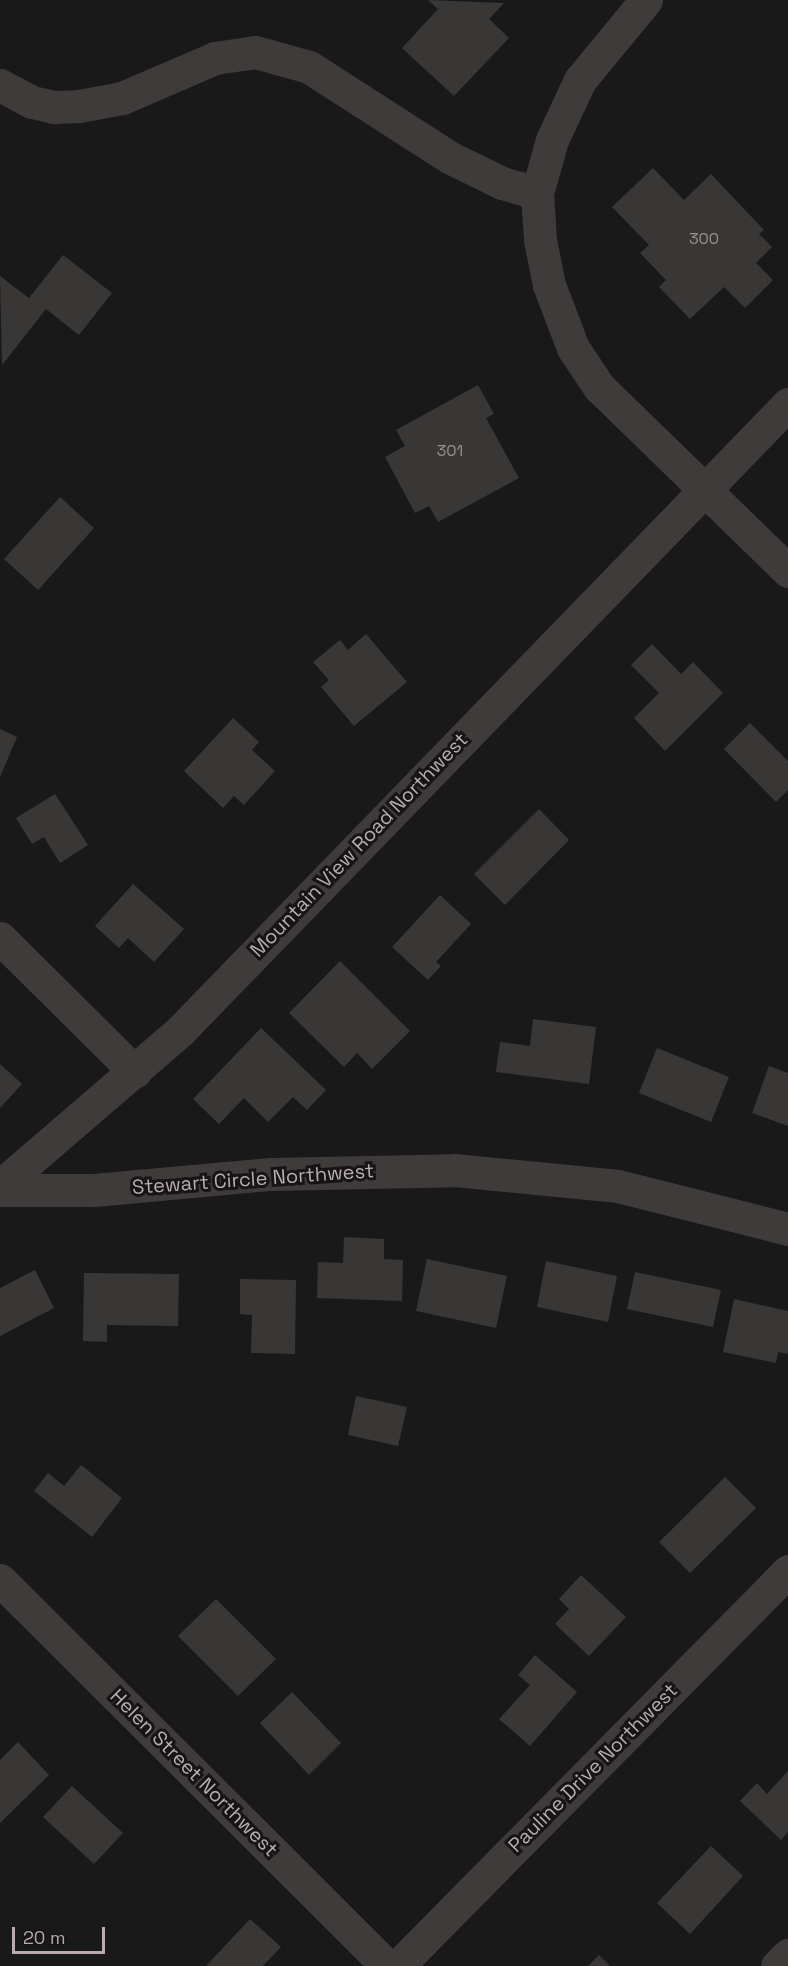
<!DOCTYPE html>
<style>
body{margin:0}
#map{position:relative;width:788px;height:1966px;overflow:hidden;background:#1a1919;font-family:"Space Grotesk",sans-serif}
div>[style]{position:absolute}
[style*='--x']{left:calc(var(--x)*1px);top:calc(var(--y)*1px);width:calc(var(--w)*1px);rotate:calc(var(--a)*1deg)}
.building>*{inset:0;background:#393736}
.minor>*{height:33px;margin:-16.5px;padding:0 16.5px;transform-origin:16.5px;border-radius:16.5px;background:#3f3b3a}
span{translate:-50% -50%;white-space:nowrap;text-align:center;line-height:1.15;-webkit-text-stroke:6px #161414;paint-order:stroke}
.number-label{font-size:16px;color:#998f8f}
.number-label span{-webkit-text-stroke-width:0}
.street-label{font-size:20px;color:#b9acad}
.scale{position:absolute;left:12px;top:1927px;width:93px;height:27px;box-sizing:border-box;border:3px solid #b9acad;border-top:0;padding-left:8px;font-size:18px;line-height:21px;white-space:nowrap;color:#b9acad;-webkit-text-stroke:4px #161414;paint-order:stroke}
</style>
<div id="map">
<div class="building">
<i style="clip-path:polygon(428px 0,504px 3px,489px 19px,509px 38px,454px 96px,402px 48px,438px 9px)"></i>
<i style="clip-path:polygon(653px 168px,684px 200px,711px 174px,764px 230px,759px 234px,772px 247px,756px 263px,773px 280px,745px 308px,724px 287px,690px 319px,659px 287px,666px 280px,640px 253px,649px 245px,612px 207px)"></i>
<i style="clip-path:polygon(63px 255px,112px 293px,79px 335px,46px 309px,2px 365px,0 276px,29px 298px)"></i>
<i style="clip-path:polygon(478px 385px,494px 414px,486px 418px,519px 478px,438px 522px,429px 506px,415px 513px,385px 457px,405px 446px,396px 430px)"></i>
<i style="clip-path:polygon(60px 497px,94px 528px,38px 590px,4px 559px)"></i>
<i style="clip-path:polygon(366px 634px,407px 682px,354px 726px,321px 687px,329px 680px,313px 662px,340px 640px,348px 650px)"></i>
<i style="clip-path:polygon(652px 644px,681px 674px,693px 662px,723px 693px,665px 751px,634px 718px,659px 693px,631px 665px)"></i>
<i style="clip-path:polygon(233px 718px,259px 742px,252px 750px,275px 771px,244px 805px,234px 796px,223px 808px,184px 771px)"></i>
<i style="clip-path:polygon(750px 723px,788px 761px,788px 790px,776px 802px,724px 749px)"></i>
<i style="clip-path:polygon(0 729px,17px 737px,0 777px)"></i>
<i style="clip-path:polygon(55px 794px,88px 845px,60px 863px,44px 837px,32px 844px,16px 818px)"></i>
<i style="clip-path:polygon(539px 809px,569px 840px,505px 905px,474px 874px)"></i>
<i style="clip-path:polygon(133px 884px,184px 929px,154px 962px,128px 938px,119px 948px,95px 926px)"></i>
<i style="clip-path:polygon(440px 895px,471px 924px,436px 962px,441px 966px,428px 980px,392px 947px)"></i>
<i style="clip-path:polygon(340px 961px,410px 1031px,372px 1069px,357px 1053px,344px 1067px,289px 1013px)"></i>
<i style="clip-path:polygon(533px 1019px,596px 1027px,589px 1084px,496px 1072px,500px 1042px,530px 1046px)"></i>
<i style="clip-path:polygon(261px 1028px,326px 1090px,307px 1110px,293px 1097px,268px 1122px,244px 1098px,219px 1124px,193px 1099px)"></i>
<i style="clip-path:polygon(657px 1048px,729px 1077px,711px 1122px,639px 1093px)"></i>
<i style="clip-path:polygon(0 1064px,22px 1084px,0 1108px)"></i>
<i style="clip-path:polygon(769px 1066px,788px 1073px,788px 1126px,752px 1113px)"></i>
<i style="clip-path:polygon(344px 1237px,384px 1239px,384px 1259px,403px 1260px,402px 1301px,317px 1298px,318px 1262px,343px 1263px)"></i>
<i style="clip-path:polygon(427px 1259px,507px 1276px,496px 1328px,416px 1311px)"></i>
<i style="clip-path:polygon(546px 1261px,617px 1276px,608px 1322px,537px 1307px)"></i>
<i style="clip-path:polygon(35px 1270px,54px 1308px,0 1336px,0 1288px)"></i>
<i style="clip-path:polygon(635px 1272px,721px 1290px,713px 1327px,627px 1309px)"></i>
<i style="clip-path:polygon(84px 1273px,179px 1274px,178px 1326px,107px 1325px,107px 1342px,83px 1341px)"></i>
<i style="clip-path:polygon(240px 1279px,296px 1280px,295px 1354px,251px 1353px,252px 1315px,240px 1314px)"></i>
<i style="clip-path:polygon(734px 1299px,788px 1311px,788px 1354px,778px 1352px,776px 1363px,723px 1352px)"></i>
<i style="clip-path:polygon(356px 1396px,407px 1407px,398px 1446px,348px 1435px)"></i>
<i style="clip-path:polygon(81px 1465px,122px 1498px,92px 1537px,34px 1491px,48px 1473px,64px 1486px)"></i>
<i style="clip-path:polygon(725px 1477px,756px 1508px,690px 1573px,659px 1542px)"></i>
<i style="clip-path:polygon(581px 1575px,626px 1617px,589px 1656px,555px 1624px,569px 1609px,559px 1599px)"></i>
<i style="clip-path:polygon(216px 1599px,276px 1659px,238px 1696px,178px 1636px)"></i>
<i style="clip-path:polygon(535px 1655px,577px 1692px,530px 1746px,499px 1719px,530px 1685px,518px 1675px)"></i>
<i style="clip-path:polygon(292px 1692px,341px 1743px,309px 1775px,260px 1723px)"></i>
<i style="clip-path:polygon(18px 1742px,49px 1775px,0 1823px,0 1760px)"></i>
<i style="clip-path:polygon(788px 1771px,788px 1832px,781px 1840px,740px 1801px,757px 1783px,767px 1794px)"></i>
<i style="clip-path:polygon(72px 1786px,123px 1833px,94px 1864px,43px 1817px)"></i>
<i style="clip-path:polygon(711px 1846px,743px 1876px,690px 1934px,657px 1903px)"></i>
<i style="clip-path:polygon(250px 1919px,281px 1947px,263px 1966px,206px 1966px)"></i>
<i style="clip-path:polygon(599px 1955px,610px 1966px,588px 1966px)"></i>
</div>
<div class="minor">
<i style="--x:646;--y:0;--w:104;--a:129.5"></i>
<i style="--x:580;--y:80;--w:66;--a:115"></i>
<i style="--x:552;--y:140;--w:55;--a:105.8"></i>
<i style="--x:537;--y:193;--w:47;--a:86.3"></i>
<i style="--x:540;--y:240;--w:46;--a:78.7"></i>
<i style="--x:549;--y:285;--w:67;--a:69.1"></i>
<i style="--x:573;--y:348;--w:47;--a:56.3"></i>
<i style="--x:599;--y:387;--w:264;--a:44.2"></i>
<i style="--x:0;--y:85;--w:36;--a:28"></i>
<i style="--x:32;--y:102;--w:23;--a:13"></i>
<i style="--x:54;--y:107;--w:25;--a:-2"></i>
<i style="--x:79;--y:106;--w:44;--a:-10.5"></i>
<i style="--x:122;--y:98;--w:101;--a:-23.3"></i>
<i style="--x:215;--y:58;--w:40;--a:-8.5"></i>
<i style="--x:255;--y:52;--w:56;--a:15.5"></i>
<i style="--x:309;--y:67;--w:169;--a:32.7"></i>
<i style="--x:451;--y:158;--w:57;--a:26.1"></i>
<i style="--x:502;--y:183;--w:36;--a:16"></i>
<i style="--x:0;--y:938;--w:190;--a:44.8"></i>
<i style="--x:0;--y:1186;--w:236;--a:-40.7"></i>
<i style="--x:179;--y:1032;--w:875;--a:-45.88"></i>
<i style="--x:0;--y:1190;--w:94;--a:0"></i>
<i style="--x:94;--y:1190;--w:178;--a:-5.2"></i>
<i style="--x:271;--y:1174;--w:184;--a:-1.2"></i>
<i style="--x:455;--y:1170;--w:164;--a:5.6"></i>
<i style="--x:618;--y:1186;--w:175;--a:14.2"></i>
<i style="--x:0;--y:1580;--w:547;--a:44.93"></i>
<i style="--x:398;--y:1966;--w:555;--a:-45.36"></i>
<i style="--x:777;--y:1966;--w:16;--a:-45"></i>
</div>
<div class="number-label">
<span style="left:704px;top:239px">300</span>
<span style="left:450px;top:451px">301</span>
</div>
<div class="street-label">
<span style="left:359px;top:845px;rotate:-46deg">Mountain View Road Northwest</span>
<span style="left:253px;top:1179px;rotate:-4deg">Stewart Circle Northwest</span>
<span style="left:593px;top:1768px;rotate:-45deg">Pauline Drive Northwest</span>
<span style="left:194px;top:1773px;rotate:45deg">Helen Street Northwest</span>
</div>
<div class="scale">20 m</div>
</div>
